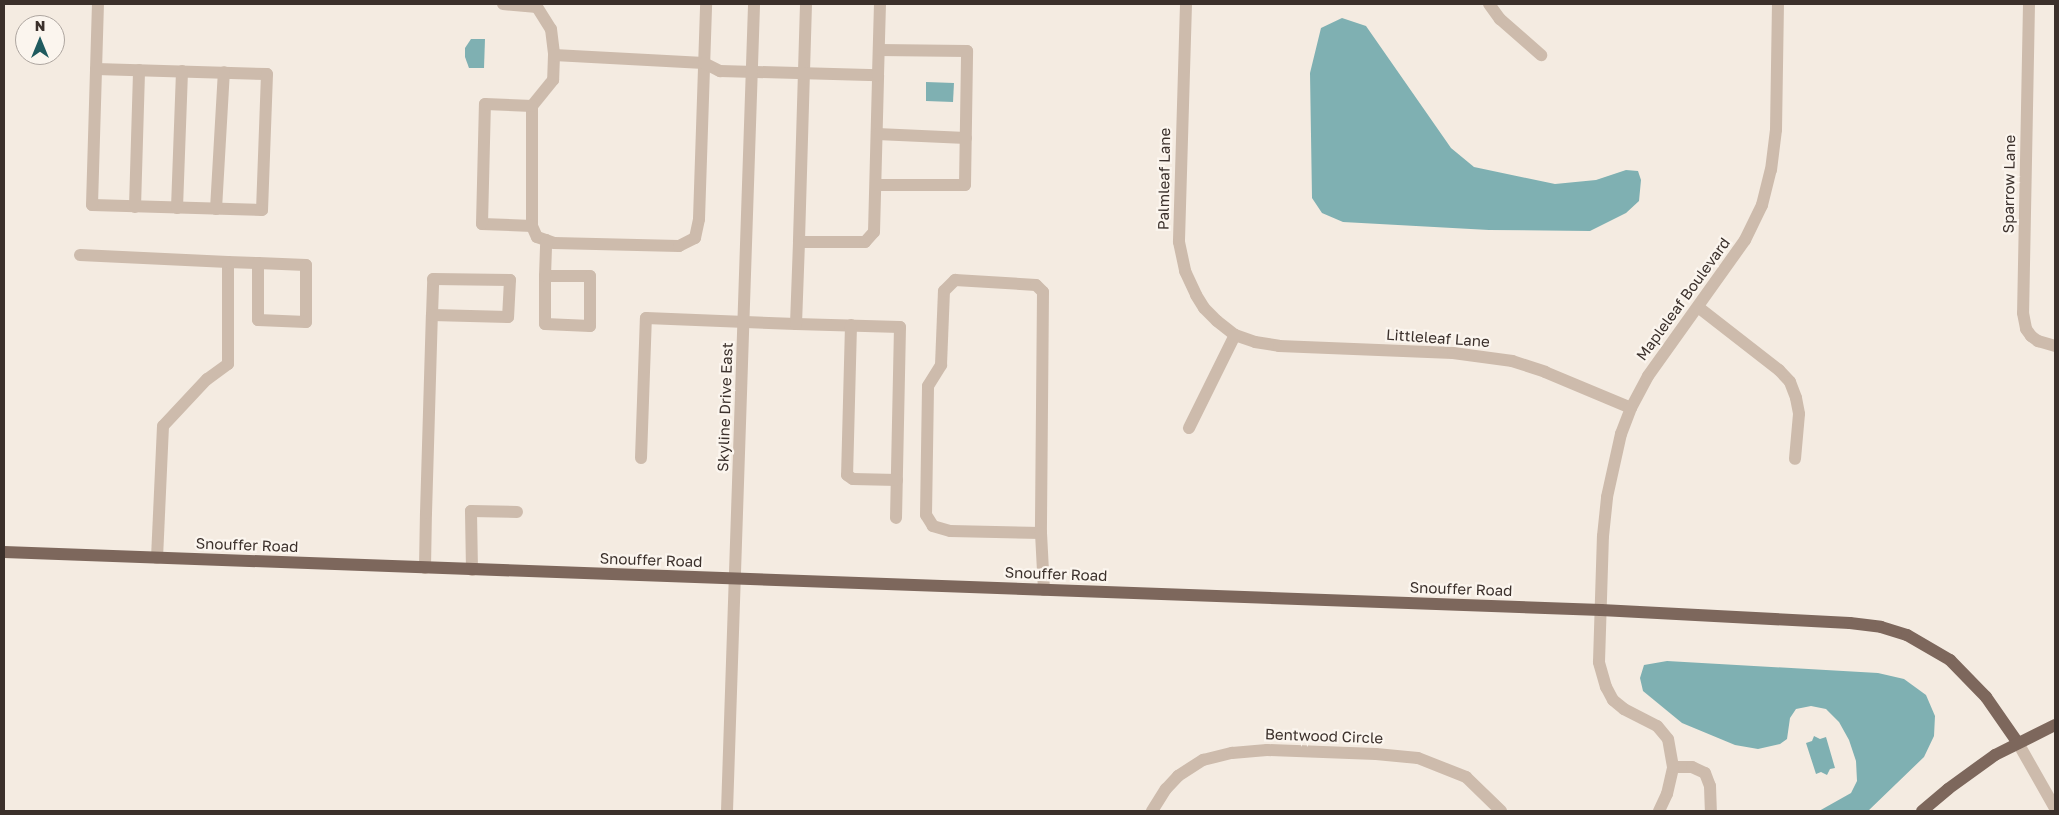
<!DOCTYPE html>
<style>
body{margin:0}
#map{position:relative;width:2059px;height:815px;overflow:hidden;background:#f4ebe1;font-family:"Golos Text",sans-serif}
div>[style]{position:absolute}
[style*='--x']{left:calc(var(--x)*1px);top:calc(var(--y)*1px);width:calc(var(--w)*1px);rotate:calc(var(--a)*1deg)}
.water>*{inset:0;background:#7fb0b2}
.minor>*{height:12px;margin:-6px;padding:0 6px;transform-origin:6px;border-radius:6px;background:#cdbbac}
.major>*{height:12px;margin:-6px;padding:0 6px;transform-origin:6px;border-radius:6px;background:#7d675c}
span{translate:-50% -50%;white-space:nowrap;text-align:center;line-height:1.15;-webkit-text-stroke:4.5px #fbf5ee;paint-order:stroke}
.street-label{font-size:15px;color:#3b302b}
.frame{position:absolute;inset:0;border:5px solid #3b302b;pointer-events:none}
.north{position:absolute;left:15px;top:15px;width:50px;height:50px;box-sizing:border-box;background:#fbf5ee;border:1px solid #aea6a0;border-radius:50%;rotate:0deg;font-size:14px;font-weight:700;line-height:20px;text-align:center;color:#3b302b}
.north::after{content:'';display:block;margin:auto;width:18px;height:22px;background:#1f5a5e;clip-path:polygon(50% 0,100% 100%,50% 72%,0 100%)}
</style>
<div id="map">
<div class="water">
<i style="clip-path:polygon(1342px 18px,1366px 26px,1451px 148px,1474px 167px,1555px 184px,1596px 180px,1626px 170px,1638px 171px,1641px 180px,1639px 201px,1626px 213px,1590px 231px,1489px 230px,1343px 222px,1322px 213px,1312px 198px,1310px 73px,1321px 28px)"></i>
<i style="clip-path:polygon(471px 39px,485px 39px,484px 68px,469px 68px,465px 57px,465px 48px)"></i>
<i style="clip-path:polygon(926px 82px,954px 83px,953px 102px,926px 101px)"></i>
<i style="clip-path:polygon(1667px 661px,1878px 673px,1904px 679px,1926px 695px,1935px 716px,1934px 736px,1924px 757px,1868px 811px,1819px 811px,1851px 793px,1857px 781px,1856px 761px,1849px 740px,1839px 722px,1826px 709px,1811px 706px,1796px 709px,1790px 718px,1787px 739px,1780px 744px,1758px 749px,1735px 745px,1682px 723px,1643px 691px,1640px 678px,1644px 665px)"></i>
<i style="clip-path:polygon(1814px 736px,1820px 739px,1826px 737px,1835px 768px,1830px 769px,1827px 775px,1821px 772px,1816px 774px,1806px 743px,1812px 741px)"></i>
</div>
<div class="minor">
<i style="--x:503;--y:4;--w:34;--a:5"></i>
<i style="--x:537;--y:7;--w:26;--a:58"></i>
<i style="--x:551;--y:29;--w:26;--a:83"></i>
<i style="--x:554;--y:55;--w:25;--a:92"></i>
<i style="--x:553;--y:80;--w:33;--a:129"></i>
<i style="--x:532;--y:106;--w:120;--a:90"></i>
<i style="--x:532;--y:226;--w:12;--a:66"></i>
<i style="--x:537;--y:237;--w:18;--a:19"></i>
<i style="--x:554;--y:243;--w:125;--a:1.4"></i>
<i style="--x:679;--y:246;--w:18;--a:-27"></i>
<i style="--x:695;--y:238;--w:19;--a:-78"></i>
<i style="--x:699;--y:219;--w:215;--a:-88.1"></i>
<i style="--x:806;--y:4;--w:238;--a:91.7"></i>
<i style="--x:799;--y:242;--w:66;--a:0"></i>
<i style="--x:865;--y:242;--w:13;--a:-48"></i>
<i style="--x:874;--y:232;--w:157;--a:-88.5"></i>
<i style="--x:1186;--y:4;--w:238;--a:91.7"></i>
<i style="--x:1179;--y:242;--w:30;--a:78"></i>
<i style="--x:1185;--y:271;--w:26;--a:65"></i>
<i style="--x:1196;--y:295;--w:15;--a:58"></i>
<i style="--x:1204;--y:308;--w:18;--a:45"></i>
<i style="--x:1217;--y:321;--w:23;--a:38"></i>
<i style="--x:1235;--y:335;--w:21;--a:19"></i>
<i style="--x:1255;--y:342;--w:24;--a:9"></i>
<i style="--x:1279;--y:346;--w:174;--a:2.3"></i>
<i style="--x:1453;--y:353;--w:60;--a:7.7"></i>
<i style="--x:1512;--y:361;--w:35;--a:18"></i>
<i style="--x:1545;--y:372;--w:93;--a:22.7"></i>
<i style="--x:1489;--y:4;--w:19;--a:54"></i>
<i style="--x:1500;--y:19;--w:55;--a:41.3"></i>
<i style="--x:2029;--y:4;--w:309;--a:91.1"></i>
<i style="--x:2023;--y:313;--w:16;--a:79"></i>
<i style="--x:2026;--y:329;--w:9;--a:54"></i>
<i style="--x:2031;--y:336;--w:9;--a:36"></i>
<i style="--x:2038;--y:341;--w:18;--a:16"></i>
<i style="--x:554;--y:55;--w:150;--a:3.1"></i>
<i style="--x:704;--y:63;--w:18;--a:27"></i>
<i style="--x:720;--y:71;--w:158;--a:1.5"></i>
<i style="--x:878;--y:75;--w:71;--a:-88.4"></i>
<i style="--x:96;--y:69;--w:171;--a:1.7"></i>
<i style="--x:267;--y:74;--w:136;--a:92.1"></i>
<i style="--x:262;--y:210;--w:170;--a:-178.3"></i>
<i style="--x:92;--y:205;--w:201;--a:-88.3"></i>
<i style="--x:877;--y:134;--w:89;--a:2.6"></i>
<i style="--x:876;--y:185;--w:89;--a:0"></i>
<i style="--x:965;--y:185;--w:134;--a:-89.1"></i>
<i style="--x:967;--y:51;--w:88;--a:-179.3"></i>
<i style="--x:135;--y:207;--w:137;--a:-88.3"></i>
<i style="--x:177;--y:208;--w:137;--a:-87.9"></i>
<i style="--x:216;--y:209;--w:137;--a:-86.7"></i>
<i style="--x:532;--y:226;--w:50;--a:-177.7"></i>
<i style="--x:482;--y:224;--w:120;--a:-88.6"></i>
<i style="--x:485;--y:104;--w:47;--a:2.4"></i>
<i style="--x:80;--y:255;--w:148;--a:2.7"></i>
<i style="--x:228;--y:262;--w:102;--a:90"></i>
<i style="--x:228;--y:364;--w:26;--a:144"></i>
<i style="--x:207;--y:379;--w:64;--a:133.1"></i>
<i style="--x:163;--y:426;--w:132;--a:92.6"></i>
<i style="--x:228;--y:262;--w:30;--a:2"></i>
<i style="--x:258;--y:263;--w:48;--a:2.4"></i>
<i style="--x:306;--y:265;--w:57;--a:90"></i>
<i style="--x:306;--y:322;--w:48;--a:-177.6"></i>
<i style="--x:258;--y:320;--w:57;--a:-90"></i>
<i style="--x:545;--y:276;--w:45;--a:0"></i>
<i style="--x:590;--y:276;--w:50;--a:90"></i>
<i style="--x:590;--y:326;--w:45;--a:-177.5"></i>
<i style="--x:545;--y:324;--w:48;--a:-90"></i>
<i style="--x:545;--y:276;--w:36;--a:-88"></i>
<i style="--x:1698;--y:307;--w:103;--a:37.9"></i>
<i style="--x:1779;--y:370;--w:16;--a:47"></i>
<i style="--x:1790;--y:382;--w:17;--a:69"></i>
<i style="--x:1796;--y:398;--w:16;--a:79"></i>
<i style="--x:1799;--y:414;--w:45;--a:95.1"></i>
<i style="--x:796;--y:324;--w:104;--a:1.7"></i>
<i style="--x:900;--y:327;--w:191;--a:91.2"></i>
<i style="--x:851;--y:325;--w:150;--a:91.5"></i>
<i style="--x:847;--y:475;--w:7;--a:34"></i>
<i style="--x:853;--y:479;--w:44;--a:1.3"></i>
<i style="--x:1189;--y:428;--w:104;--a:-63.7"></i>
<i style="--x:641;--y:458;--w:140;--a:-88"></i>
<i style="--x:646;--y:318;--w:150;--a:2.3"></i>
<i style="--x:796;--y:324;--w:82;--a:-87.9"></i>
<i style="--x:1041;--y:533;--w:91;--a:-178.7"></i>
<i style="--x:950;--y:531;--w:18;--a:-164"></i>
<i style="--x:933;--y:526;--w:13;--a:-122"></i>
<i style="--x:926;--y:515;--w:129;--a:-89.1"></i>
<i style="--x:928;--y:386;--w:25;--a:-58"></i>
<i style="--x:941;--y:365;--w:74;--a:-87.7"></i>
<i style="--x:944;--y:291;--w:16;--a:-45"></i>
<i style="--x:955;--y:280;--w:81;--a:3.5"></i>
<i style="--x:1036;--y:285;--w:10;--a:45"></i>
<i style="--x:1043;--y:292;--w:241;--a:90.5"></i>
<i style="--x:1041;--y:533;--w:57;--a:87"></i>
<i style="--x:425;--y:568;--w:55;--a:-89"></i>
<i style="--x:426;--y:513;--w:198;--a:-88.3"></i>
<i style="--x:432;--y:315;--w:36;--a:-88"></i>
<i style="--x:433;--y:279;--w:77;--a:0.7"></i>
<i style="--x:510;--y:280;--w:37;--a:93"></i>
<i style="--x:508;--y:317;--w:76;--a:-178.5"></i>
<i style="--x:472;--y:570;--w:59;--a:-91"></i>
<i style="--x:471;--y:511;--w:46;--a:1.2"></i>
<i style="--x:2018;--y:743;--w:75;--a:60.4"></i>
<i style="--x:1673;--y:767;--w:19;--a:0"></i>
<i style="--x:1692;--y:767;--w:14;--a:25"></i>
<i style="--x:1705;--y:773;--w:14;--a:69"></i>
<i style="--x:1710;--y:786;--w:25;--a:88"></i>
<i style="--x:727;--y:811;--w:807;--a:-88.08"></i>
<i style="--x:1152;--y:811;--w:26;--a:-58"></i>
<i style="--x:1166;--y:789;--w:18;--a:-47"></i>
<i style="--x:1178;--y:776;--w:30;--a:-33"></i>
<i style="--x:1203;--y:760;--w:30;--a:-14"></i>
<i style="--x:1232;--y:753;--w:35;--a:-5"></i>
<i style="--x:1267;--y:750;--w:109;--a:2.1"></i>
<i style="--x:1376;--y:754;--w:42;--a:5.4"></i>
<i style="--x:1418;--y:758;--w:52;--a:21.6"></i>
<i style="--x:1466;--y:777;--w:49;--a:44.2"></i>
<i style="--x:1659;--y:811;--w:19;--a:-65"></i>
<i style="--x:1667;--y:794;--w:28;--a:-77"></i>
<i style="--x:1673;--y:767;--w:28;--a:-100"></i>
<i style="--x:1668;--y:739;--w:17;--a:-130"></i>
<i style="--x:1657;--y:726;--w:37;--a:-153"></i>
<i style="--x:1624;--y:709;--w:14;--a:-141"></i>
<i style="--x:1613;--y:700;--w:15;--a:-118"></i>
<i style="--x:1606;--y:687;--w:26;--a:-106"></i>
<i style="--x:1599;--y:662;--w:126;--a:-88.2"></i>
<i style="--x:1603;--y:536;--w:39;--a:-84"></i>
<i style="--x:1607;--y:497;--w:65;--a:-77.5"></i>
<i style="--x:1621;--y:434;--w:28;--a:-69"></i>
<i style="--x:1631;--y:408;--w:36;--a:-62"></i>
<i style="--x:1648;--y:376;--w:167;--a:-54.5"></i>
<i style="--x:1745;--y:240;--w:39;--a:-64"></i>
<i style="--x:1762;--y:205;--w:36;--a:-76"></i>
<i style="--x:1771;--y:170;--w:40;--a:-82.9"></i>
<i style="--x:1776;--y:130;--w:126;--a:-89.1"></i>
</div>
<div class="major">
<i style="--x:4;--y:552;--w:1598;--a:2.08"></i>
<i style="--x:1601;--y:610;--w:249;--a:3"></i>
<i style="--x:1850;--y:623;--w:31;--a:7"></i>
<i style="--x:1881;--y:627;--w:27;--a:17"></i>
<i style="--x:1907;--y:635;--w:50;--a:30.2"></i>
<i style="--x:1950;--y:660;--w:52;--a:45.8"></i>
<i style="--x:1986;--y:697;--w:56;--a:55.2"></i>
<i style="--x:1922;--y:811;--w:34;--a:-40"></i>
<i style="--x:1948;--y:789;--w:58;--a:-35.9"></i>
<i style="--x:1995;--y:755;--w:67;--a:-26.6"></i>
</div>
<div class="street-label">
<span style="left:1164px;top:179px;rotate:-89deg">Palmleaf Lane</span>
<span style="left:2009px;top:184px;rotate:-89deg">Sparrow Lane</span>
<span style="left:1683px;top:299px;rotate:-54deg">Mapleleaf Boulevard</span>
<span style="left:1438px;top:338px;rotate:4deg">Littleleaf Lane</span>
<span style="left:725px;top:407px;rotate:-88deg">Skyline Drive East</span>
<span style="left:247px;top:545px;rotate:2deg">Snouffer Road</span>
<span style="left:651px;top:560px;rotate:2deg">Snouffer Road</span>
<span style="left:1056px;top:574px;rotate:2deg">Snouffer Road</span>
<span style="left:1461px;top:589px;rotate:2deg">Snouffer Road</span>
<span style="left:1324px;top:736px;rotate:2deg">Bentwood Circle</span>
</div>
<div class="frame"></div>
<div class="north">N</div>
</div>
